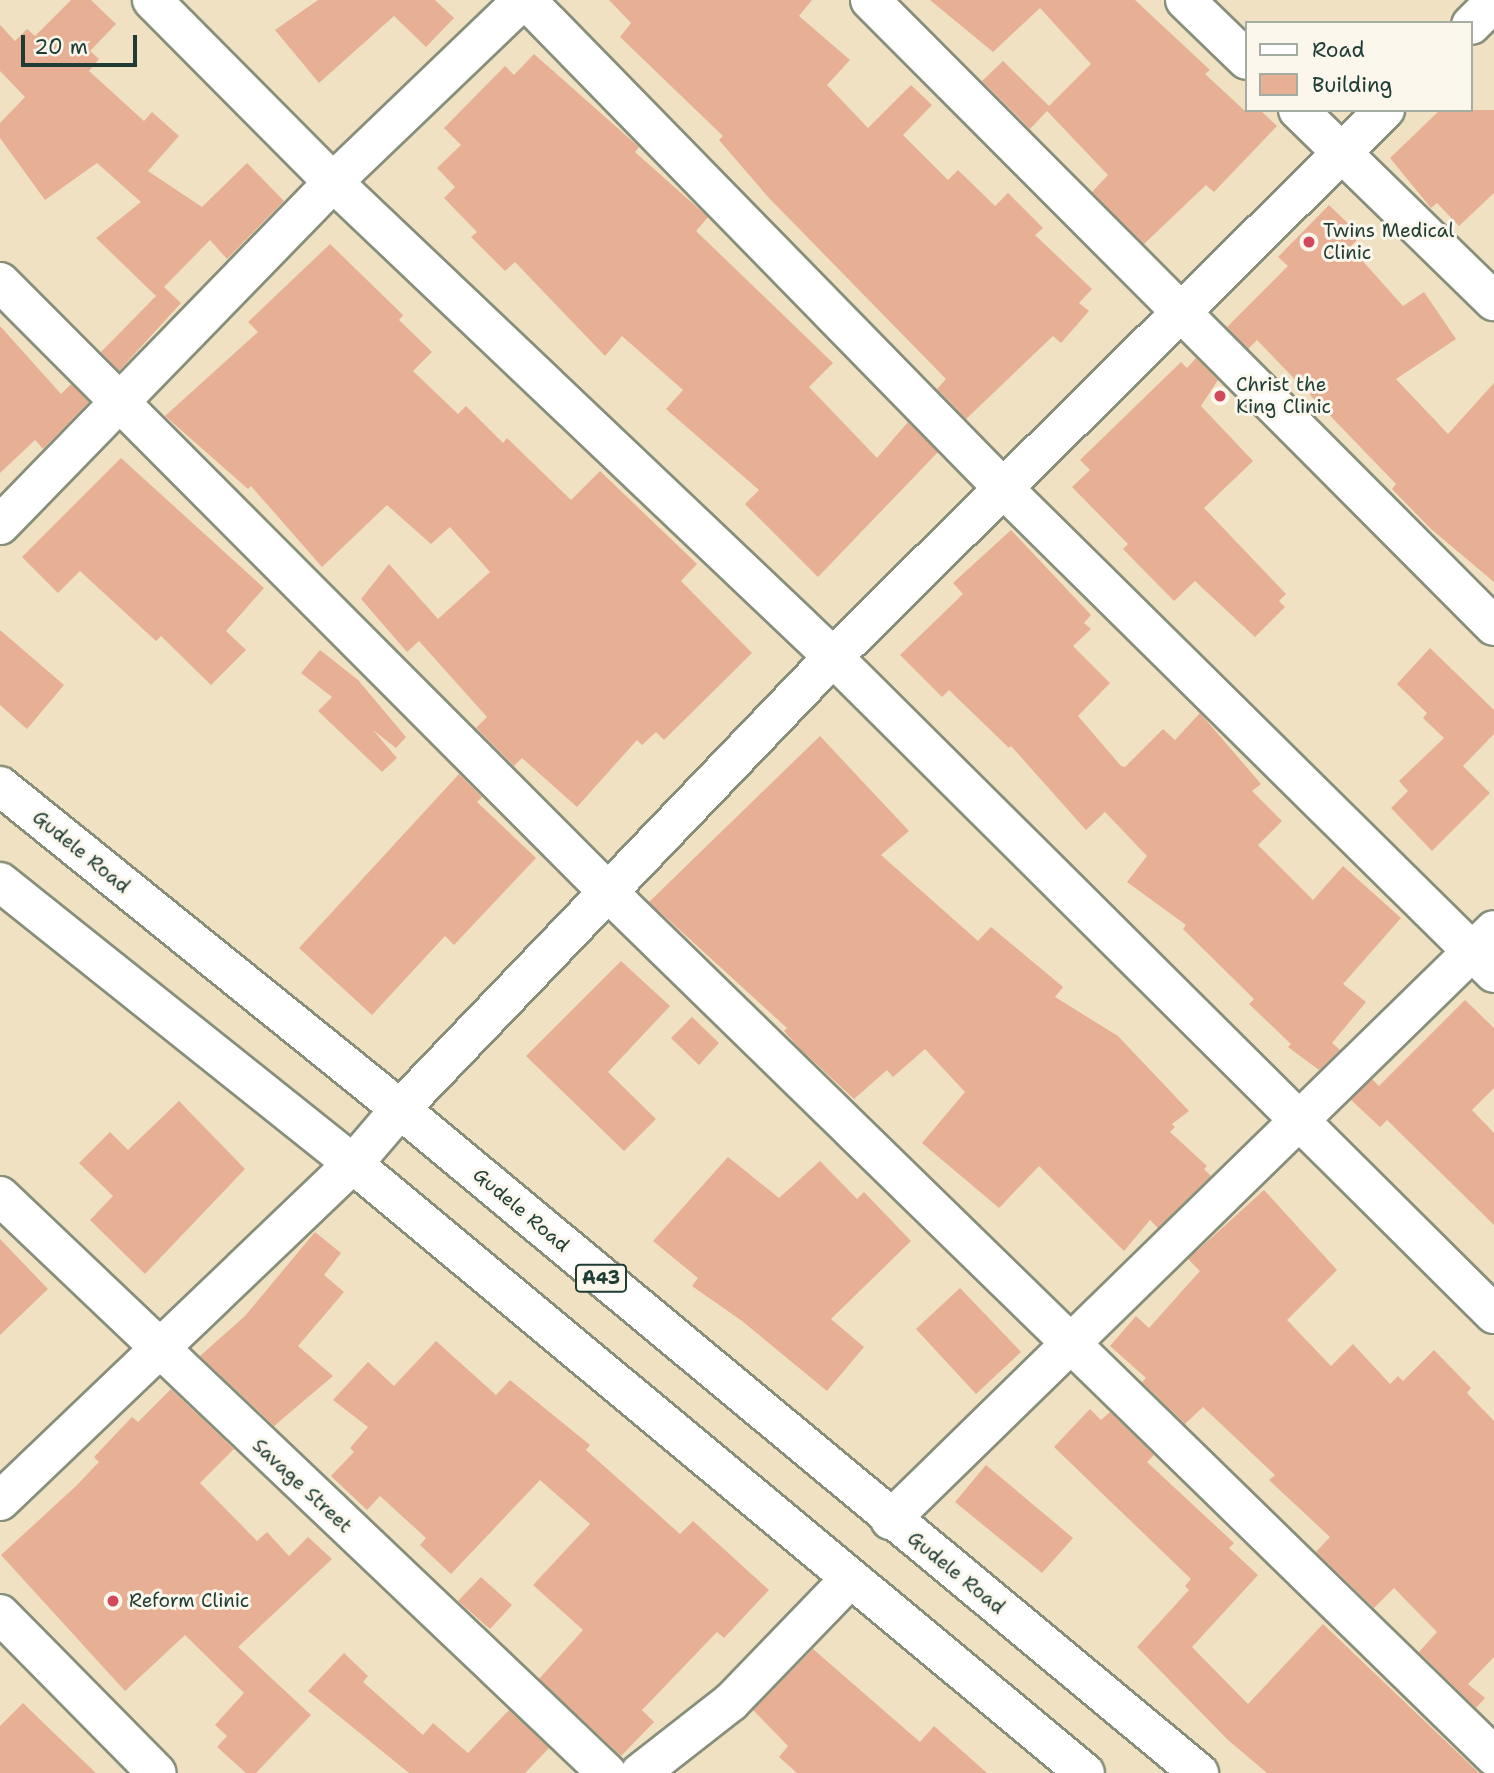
<!DOCTYPE html>
<style>
body{margin:0}
#map{position:relative;width:1494px;height:1773px;overflow:hidden;background:#efe1c2;font-family:"Shantell Sans",sans-serif}
div>[style]{position:absolute}
[style*='--x']{left:calc(var(--x)*1px);top:calc(var(--y)*1px);width:calc(var(--w)*1px);rotate:calc(var(--a)*1deg)}
.building>*{inset:0;background:#e7b095}
.roads{filter:drop-shadow(2px 0 #878f7b) drop-shadow(-2px 0 #878f7b) drop-shadow(0 2px #878f7b) drop-shadow(0 -2px #878f7b)}
.minor>*{height:38px;margin:-19px;padding:0 19px;transform-origin:19px;border-radius:19px;background:#fff}
.highway>*{height:38px;margin:-19px;padding:0 19px;transform-origin:19px;border-radius:19px;background:#fff}
.dots>*{width:19px;height:19px;translate:-50% -50%;box-sizing:border-box;border:4px solid #fbf7ec;border-radius:50%}
span{translate:-50% -50%;white-space:nowrap;text-align:center;line-height:1.15;-webkit-text-stroke:6px #fbf7ec;paint-order:stroke}
.shield-label span{padding:2px 5px;background:#fbf7ec;border:2px solid;border-radius:5px;-webkit-text-stroke-width:0}
.shield-label{font-size:18px;color:#1f3d34;font-weight:700}
.poi-label{font-size:19px;color:#1f3d34}
.left{translate:0 -50%;text-align:left}
.street-label{font-size:19px;color:#1f3d34}
.legend{position:absolute;left:1245px;top:21px;width:228px;height:91px;box-sizing:border-box;background:#fbf7ec;border:2px solid #a3ada2;margin:0;padding:9px 12px;list-style:none;font-size:21px;color:#1f3d34}
.legend li{display:flex;align-items:center;gap:14px;height:35px}
.legend b{width:35px;border:2px solid #a3ada2}
.scale{position:absolute;left:21px;top:35px;width:116px;height:32px;box-sizing:border-box;border:4px solid #1f3d34;border-top:0;padding-left:9px;font-size:21px;line-height:24px;white-space:nowrap;color:#1f3d34;-webkit-text-stroke:5px #fbf7ec;paint-order:stroke}
</style>
<div id="map">
<div class="building">
<i style="clip-path:polygon(71px 0,91px 0,116px 24px,90px 51px,99px 59px,89px 71px,144px 121px,152px 112px,179px 136px,148px 171px,202px 207px,247px 163px,284px 201px,227px 259px,210px 240px,164px 287px,181px 303px,119px 371px,101px 352px,156px 296px,96px 238px,141px 202px,97px 163px,45px 200px,0 138px,0 123px,25px 97px,0 71px,0 25px,15px 41px,27px 29px,35px 36px)"></i>
<i style="clip-path:polygon(318px 0,435px 0,454px 18px,426px 47px,394px 16px,319px 83px,275px 30px)"></i>
<i style="clip-path:polygon(609px 0,812px 0,799px 16px,850px 60px,827px 85px,868px 128px,911px 85px,932px 105px,903px 135px,948px 180px,958px 170px,995px 206px,1008px 193px,1043px 228px,1035px 235px,1092px 289px,1079px 303px,1089px 311px,1061px 343px,1053px 336px,966px 419px,937px 389px,946px 379px,768px 197px,719px 140px,723px 136px,620px 37px,631px 23px)"></i>
<i style="clip-path:polygon(930px 0,1135px 0,1210px 70px,1205px 74px,1244px 110px,1260px 110px,1277px 126px,1214px 192px,1206px 185px,1144px 244px,1092px 192px,1108px 175px,1047px 111px,1030px 129px,982px 81px,1003px 61px,1049px 106px,1091px 64px,1040px 8px,993px 52px)"></i>
<i style="clip-path:polygon(534px 54px,639px 147px,635px 152px,708px 217px,696px 231px,833px 363px,809px 387px,877px 458px,908px 422px,938px 452px,818px 577px,745px 504px,759px 490px,666px 409px,683px 390px,622px 336px,605px 356px,515px 262px,505px 271px,471px 237px,477px 232px,444px 198px,455px 187px,437px 168px,461px 145px,444px 128px,505px 66px,514px 75px)"></i>
<i style="clip-path:polygon(1440px 110px,1494px 110px,1494px 193px,1459px 226px,1437px 203px,1431px 208px,1390px 158px)"></i>
<i style="clip-path:polygon(1329px 205px,1361px 236px,1350px 247px,1403px 306px,1424px 292px,1456px 339px,1396px 379px,1448px 434px,1494px 383px,1494px 582px,1431px 529px,1392px 489px,1396px 484px,1257px 340px,1248px 349px,1227px 327px,1288px 266px,1278px 257px)"></i>
<i style="clip-path:polygon(330px 244px,403px 315px,399px 320px,432px 352px,413px 371px,458px 414px,466px 406px,503px 443px,507px 438px,571px 500px,600px 471px,697px 564px,681px 581px,752px 653px,664px 740px,656px 732px,642px 745px,637px 740px,577px 807px,522px 758px,514px 766px,476px 728px,487px 717px,419px 641px,407px 652px,361px 599px,389px 564px,438px 619px,490px 572px,450px 527px,431px 544px,387px 505px,322px 567px,251px 486px,248px 489px,165px 416px,258px 332px,248px 322px)"></i>
<i style="clip-path:polygon(0 326px,61px 394px,71px 384px,89px 402px,43px 449px,35px 440px,0 473px)"></i>
<i style="clip-path:polygon(1196px 358px,1218px 380px,1201px 406px,1253px 461px,1204px 508px,1286px 594px,1279px 601px,1285px 607px,1255px 637px,1195px 581px,1174px 601px,1123px 549px,1128px 544px,1072px 487px,1090px 470px,1080px 460px,1181px 362px,1187px 368px)"></i>
<i style="clip-path:polygon(121px 458px,264px 588px,226px 631px,246px 650px,211px 685px,161px 636px,156px 641px,80px 571px,58px 593px,22px 557px)"></i>
<i style="clip-path:polygon(1011px 530px,1091px 615px,1084px 623px,1091px 629px,1073px 646px,1110px 683px,1078px 716px,1121px 766px,1125px 767px,1163px 729px,1175px 740px,1200px 713px,1261px 784px,1252px 791px,1282px 821px,1258px 845px,1313px 900px,1343px 866px,1401px 918px,1343px 984px,1366px 1002px,1332px 1043px,1340px 1050px,1319px 1070px,1288px 1047px,1291px 1044px,1249px 1004px,1254px 999px,1183px 929px,1186px 925px,1127px 882px,1147px 856px,1105px 812px,1086px 830px,1011px 746px,1009px 748px,949px 690px,942px 697px,900px 655px,963px 594px,953px 583px)"></i>
<i style="clip-path:polygon(0 630px,64px 685px,27px 729px,0 705px)"></i>
<i style="clip-path:polygon(1430px 648px,1494px 710px,1494px 734px,1463px 766px,1490px 793px,1432px 851px,1391px 808px,1408px 791px,1399px 781px,1444px 738px,1423px 718px,1427px 713px,1397px 684px)"></i>
<i style="clip-path:polygon(320px 650px,358px 680px,406px 737px,396px 748px,373px 730px,397px 758px,382px 772px,318px 711px,332px 697px,301px 673px)"></i>
<i style="clip-path:polygon(820px 736px,909px 831px,881px 855px,978px 941px,991px 927px,1063px 987px,1055px 997px,1118px 1036px,1189px 1111px,1172px 1124px,1175px 1127px,1170px 1132px,1207px 1166px,1204px 1169px,1211px 1176px,1158px 1228px,1150px 1220px,1124px 1251px,1039px 1166px,999px 1208px,922px 1143px,965px 1092px,925px 1049px,893px 1077px,887px 1070px,854px 1099px,799px 1048px,784px 1031px,787px 1028px,649px 902px)"></i>
<i style="clip-path:polygon(459px 774px,482px 797px,477px 802px,536px 858px,454px 945px,445px 936px,372px 1015px,299px 948px)"></i>
<i style="clip-path:polygon(621px 961px,670px 1006px,608px 1072px,656px 1119px,624px 1151px,526px 1056px)"></i>
<i style="clip-path:polygon(1465px 1000px,1494px 1028px,1494px 1088px,1472px 1110px,1494px 1133px,1494px 1225px,1387px 1120px,1380px 1127px,1351px 1100px,1372px 1079px,1379px 1086px)"></i>
<i style="clip-path:polygon(692px 1017px,719px 1043px,699px 1065px,671px 1038px)"></i>
<i style="clip-path:polygon(179px 1101px,245px 1169px,145px 1274px,90px 1220px,113px 1196px,79px 1163px,110px 1132px,128px 1150px)"></i>
<i style="clip-path:polygon(728px 1157px,779px 1198px,820px 1161px,857px 1199px,864px 1192px,911px 1241px,831px 1319px,864px 1347px,827px 1391px,742px 1321px,692px 1286px,698px 1278px,653px 1241px)"></i>
<i style="clip-path:polygon(1264px 1190px,1337px 1270px,1287px 1320px,1331px 1366px,1353px 1344px,1390px 1384px,1398px 1376px,1403px 1381px,1434px 1350px,1471px 1388px,1467px 1393px,1494px 1421px,1494px 1657px,1468px 1684px,1485px 1698px,1476px 1708px,1419px 1652px,1437px 1632px,1394px 1588px,1374px 1608px,1316px 1552px,1330px 1537px,1269px 1480px,1275px 1475px,1203px 1407px,1185px 1424px,1142px 1382px,1146px 1378px,1110px 1346px,1136px 1316px,1149px 1328px,1200px 1271px,1188px 1259px)"></i>
<i style="clip-path:polygon(315px 1232px,341px 1253px,324px 1275px,344px 1292px,298px 1346px,333px 1376px,274px 1426px,200px 1356px,245px 1316px)"></i>
<i style="clip-path:polygon(0 1239px,48px 1289px,0 1335px)"></i>
<i style="clip-path:polygon(960px 1288px,1021px 1352px,976px 1394px,916px 1329px)"></i>
<i style="clip-path:polygon(436px 1341px,496px 1395px,510px 1380px,590px 1445px,586px 1450px,680px 1534px,693px 1521px,769px 1590px,724px 1638px,717px 1632px,642px 1710px,654px 1722px,621px 1756px,539px 1679px,583px 1630px,533px 1585px,590px 1524px,540px 1480px,451px 1574px,420px 1545px,426px 1538px,380px 1496px,367px 1510px,331px 1476px,354px 1452px,350px 1448px,368px 1427px,333px 1400px,368px 1362px,394px 1386px)"></i>
<i style="clip-path:polygon(171px 1389px,234px 1449px,200px 1483px,257px 1541px,267px 1532px,289px 1556px,308px 1537px,332px 1559px,238px 1647px,311px 1715px,256px 1773px,246px 1773px,217px 1747px,227px 1736px,215px 1725px,244px 1693px,185px 1635px,125px 1691px,1px 1555px,76px 1486px,99px 1462px,94px 1457px,132px 1417px,138px 1422px)"></i>
<i style="clip-path:polygon(1090px 1409px,1101px 1420px,1110px 1412px,1154px 1455px,1147px 1462px,1234px 1543px,1229px 1548px,1258px 1575px,1192px 1647px,1248px 1704px,1323px 1624px,1479px 1773px,1267px 1773px,1228px 1740px,1137px 1647px,1189px 1590px,1185px 1586px,1191px 1579px,1054px 1447px)"></i>
<i style="clip-path:polygon(986px 1465px,1073px 1538px,1042px 1573px,955px 1502px)"></i>
<i style="clip-path:polygon(481px 1577px,512px 1605px,490px 1629px,458px 1601px)"></i>
<i style="clip-path:polygon(813px 1649px,920px 1742px,934px 1726px,987px 1773px,797px 1773px,779px 1757px,788px 1746px,753px 1710px)"></i>
<i style="clip-path:polygon(344px 1653px,368px 1676px,363px 1682px,423px 1735px,433px 1723px,468px 1753px,509px 1710px,549px 1748px,525px 1773px,409px 1773px,308px 1691px)"></i>
<i style="clip-path:polygon(23px 1703px,55px 1734px,96px 1773px,0 1773px,0 1726px)"></i>
</div>
<div class="roads">
<div class="minor">
<i style="--x:152;--y:0;--w:257;--a:45.2"></i>
<i style="--x:333;--y:182;--w:690;--a:43.53"></i>
<i style="--x:833;--y:657;--w:932;--a:44.83"></i>
<i style="--x:526;--y:0;--w:680;--a:45.66"></i>
<i style="--x:1001;--y:486;--w:693;--a:44.65"></i>
<i style="--x:870;--y:0;--w:884;--a:45.09"></i>
<i style="--x:1185;--y:0;--w:86;--a:44.1"></i>
<i style="--x:1471;--y:25;--w:33;--a:-45"></i>
<i style="--x:1298;--y:110;--w:274;--a:44.3"></i>
<i style="--x:0;--y:282;--w:861;--a:45.09"></i>
<i style="--x:608;--y:892;--w:1238;--a:44.28"></i>
<i style="--x:0;--y:525;--w:478;--a:-45.8"></i>
<i style="--x:333;--y:182;--w:263;--a:-43.8"></i>
<i style="--x:0;--y:1196;--w:837;--a:43.55"></i>
<i style="--x:0;--y:1501;--w:488;--a:-43.7"></i>
<i style="--x:353;--y:1164;--w:72;--a:-49.5"></i>
<i style="--x:400;--y:1109;--w:626;--a:-46.23"></i>
<i style="--x:833;--y:657;--w:777;--a:-44.74"></i>
<i style="--x:890;--y:1520;--w:844;--a:-44.33"></i>
<i style="--x:0;--y:1614;--w:223;--a:45.4"></i>
<i style="--x:640;--y:1773;--w:115;--a:-38"></i>
<i style="--x:731;--y:1702;--w:170;--a:-46"></i>
</div>
<div class="highway">
<i style="--x:0;--y:786;--w:514;--a:38.92"></i>
<i style="--x:400;--y:1109;--w:1039;--a:39.73"></i>
<i style="--x:0;--y:882;--w:452;--a:38.6"></i>
<i style="--x:353;--y:1164;--w:952;--a:39.76"></i>
</div>
</div>
<div class="dots">
<i style="left:1309px;top:242px;background:#d1495b"></i>
<i style="left:1220px;top:396px;background:#d1495b"></i>
<i style="left:113px;top:1601px;background:#d1495b"></i>
</div>
<div class="shield-label">
<span style="left:601px;top:1278px">A43</span>
</div>
<div class="poi-label">
<span class="left" style="left:1323px;top:242px">Twins Medical<br>Clinic</span>
<span class="left" style="left:1236px;top:396px">Christ the<br>King Clinic</span>
<span class="left" style="left:129px;top:1601px">Reform Clinic</span>
</div>
<div class="street-label">
<span style="left:81px;top:852px;rotate:39deg">Gudele Road</span>
<span style="left:521px;top:1210px;rotate:40deg">Gudele Road</span>
<span style="left:302px;top:1486px;rotate:43deg">Savage Street</span>
<span style="left:956px;top:1573px;rotate:39deg">Gudele Road</span>
</div>
<ul class="legend">
<li><b style="height:9px;background:#fff"></b>Road</li>
<li><b style="height:19px;background:#e7b095"></b>Building</li>
</ul>
<div class="scale">20 m</div>
</div>
